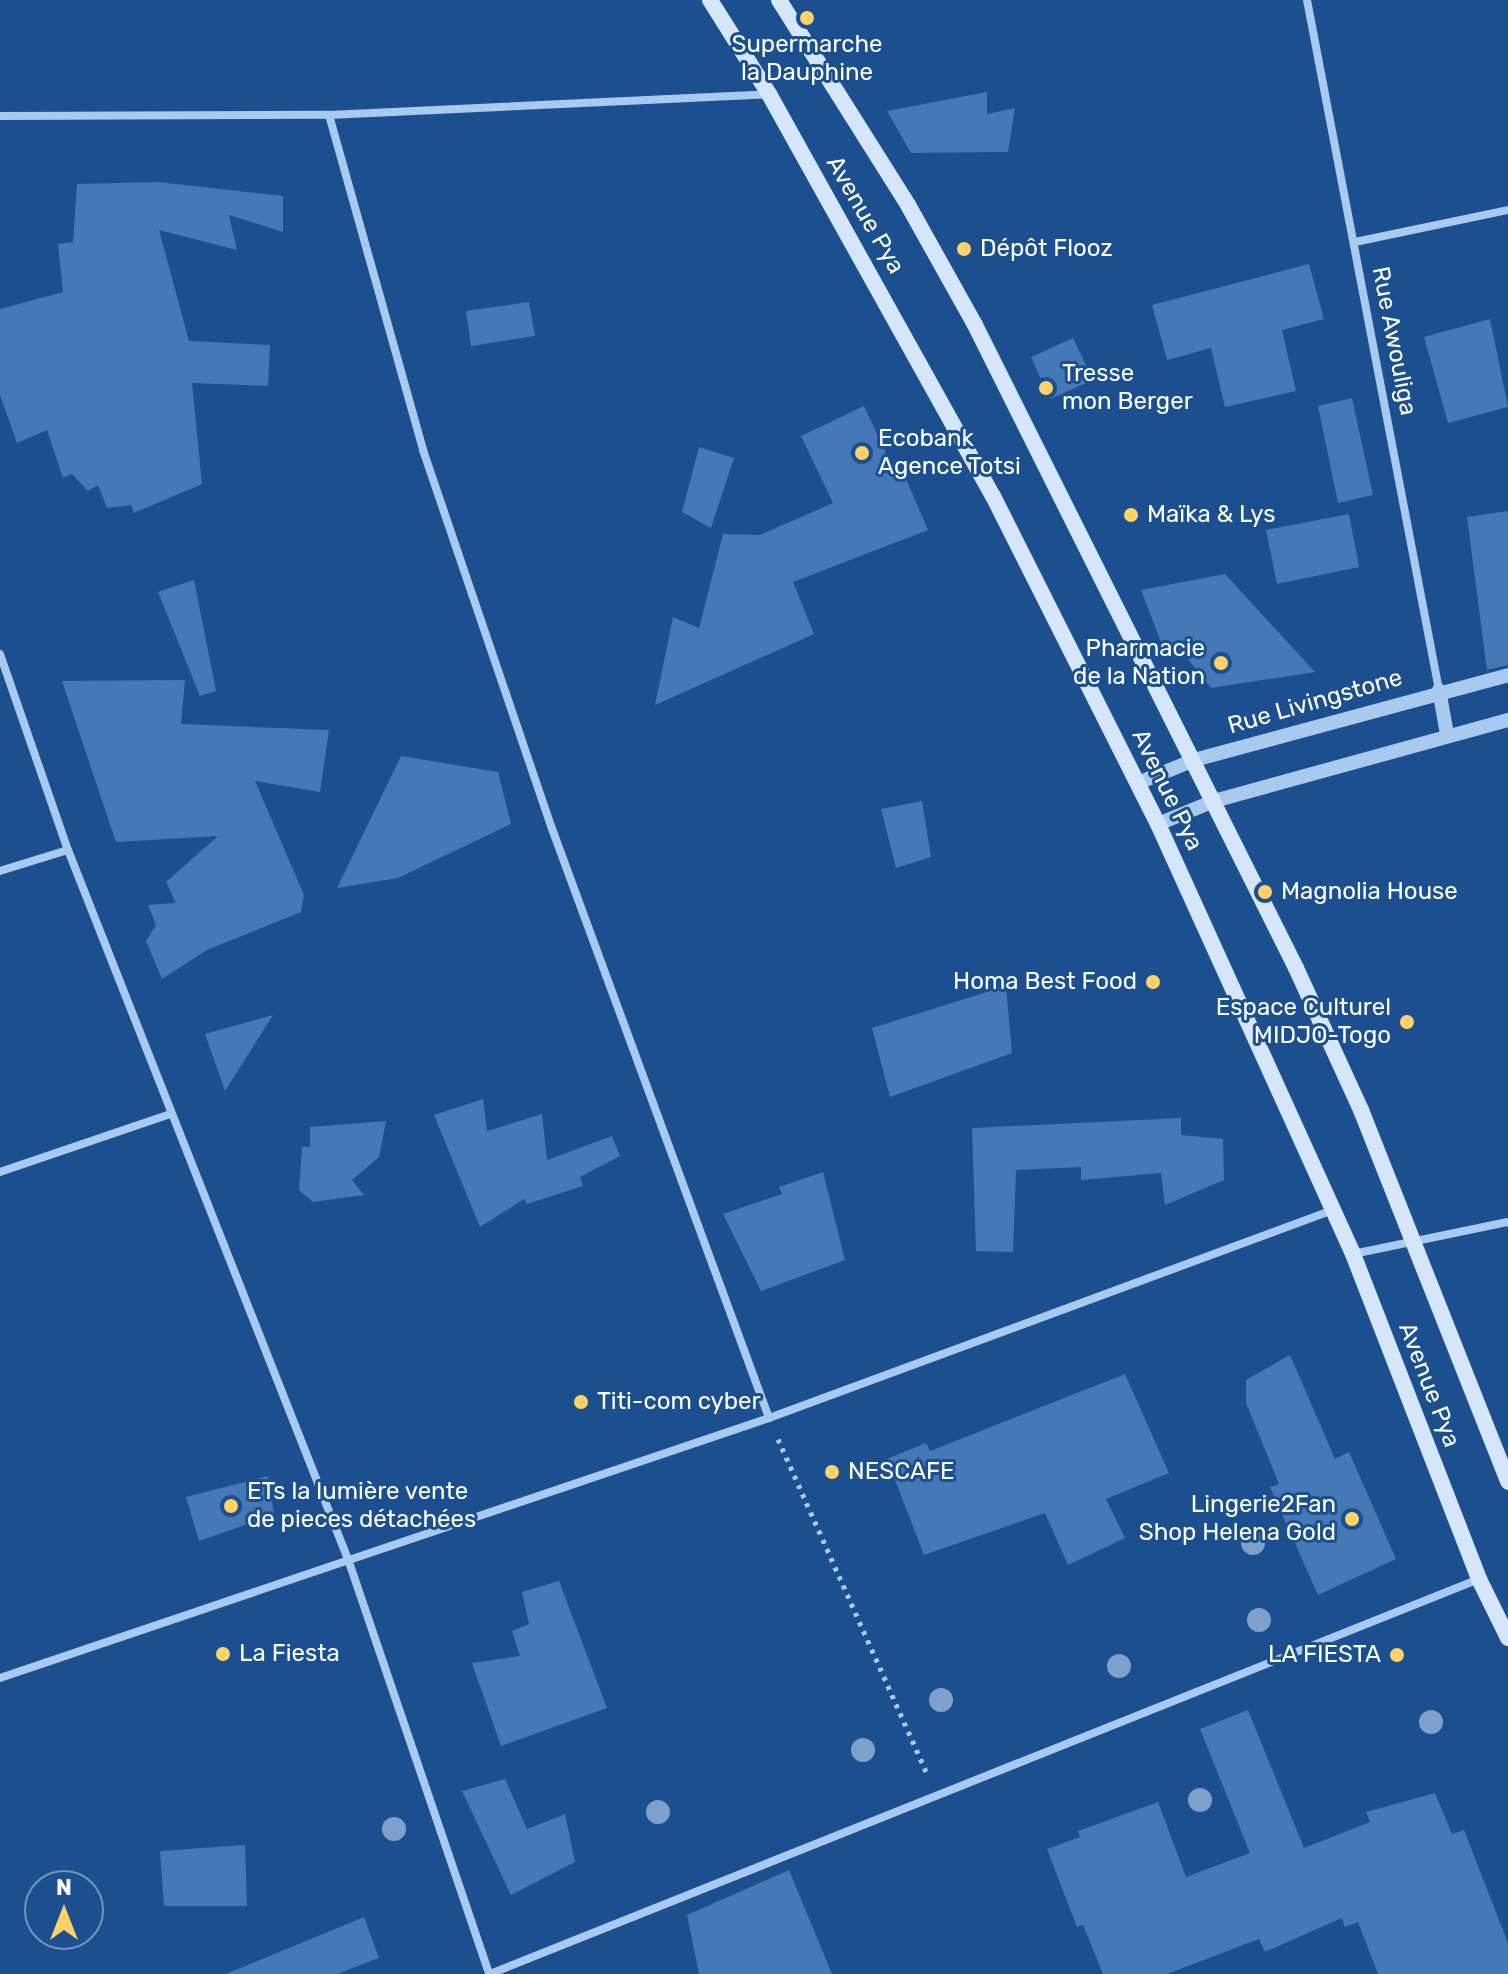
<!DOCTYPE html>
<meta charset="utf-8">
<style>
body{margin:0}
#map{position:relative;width:1508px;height:1974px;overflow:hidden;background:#1b4f8f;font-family:Rubik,sans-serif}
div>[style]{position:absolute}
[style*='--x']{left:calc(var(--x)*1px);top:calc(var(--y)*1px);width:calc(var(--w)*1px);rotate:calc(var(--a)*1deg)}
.building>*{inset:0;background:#4478b7}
.path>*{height:5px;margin-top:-2.5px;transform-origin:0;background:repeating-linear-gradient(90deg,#a9c9ee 0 4px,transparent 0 10px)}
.minor>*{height:8px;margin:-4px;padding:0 4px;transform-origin:4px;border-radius:4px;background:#a9c9ee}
.tertiary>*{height:14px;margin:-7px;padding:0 7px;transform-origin:7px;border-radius:7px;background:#a9c9ee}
.secondary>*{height:16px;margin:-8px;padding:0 8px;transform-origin:8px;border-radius:8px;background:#d6e6fa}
.trees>*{width:24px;height:24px;margin:-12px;border-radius:50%;background:#7ea0ca}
.dots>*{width:22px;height:22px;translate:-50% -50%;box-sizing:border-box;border:4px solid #1b4f8f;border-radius:50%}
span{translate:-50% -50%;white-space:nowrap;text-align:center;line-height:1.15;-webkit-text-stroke:6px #1b4f8f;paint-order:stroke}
.poi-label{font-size:24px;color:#fff}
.left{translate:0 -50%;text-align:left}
.right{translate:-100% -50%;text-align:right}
.street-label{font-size:24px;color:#fff}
.north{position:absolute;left:24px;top:1870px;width:80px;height:80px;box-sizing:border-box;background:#1b4f8f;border:2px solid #7695bc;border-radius:50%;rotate:0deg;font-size:22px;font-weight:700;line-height:32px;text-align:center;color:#fff}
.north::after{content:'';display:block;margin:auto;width:28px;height:36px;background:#ffd166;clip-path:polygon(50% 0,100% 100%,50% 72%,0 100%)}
</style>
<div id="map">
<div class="building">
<i style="clip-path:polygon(987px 92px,987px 114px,1015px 108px,1008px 152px,911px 153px,887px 111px)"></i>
<i style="clip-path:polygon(158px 182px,283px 196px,283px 232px,229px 215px,237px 250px,159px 230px,189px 341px,270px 345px,268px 386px,192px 383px,202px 484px,134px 513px,131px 505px,107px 508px,98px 485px,88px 491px,72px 474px,63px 478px,47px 430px,17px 443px,0 395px,0 309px,63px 292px,58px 244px,73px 242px,77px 184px)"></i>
<i style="clip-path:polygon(1309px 264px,1324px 319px,1282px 330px,1296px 391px,1225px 407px,1211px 348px,1167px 360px,1152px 305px)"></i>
<i style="clip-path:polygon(529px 302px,535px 336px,471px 346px,466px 311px)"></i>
<i style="clip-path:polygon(1490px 319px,1508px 407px,1448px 423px,1424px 337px)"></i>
<i style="clip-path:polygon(1073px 338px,1093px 380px,1050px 399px,1031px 357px)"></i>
<i style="clip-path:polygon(1352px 398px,1373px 495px,1338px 503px,1318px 406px)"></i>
<i style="clip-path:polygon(864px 406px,896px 475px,903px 472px,928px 530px,793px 582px,814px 634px,655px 705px,673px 617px,699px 628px,723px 534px,760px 535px,833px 503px,801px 436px)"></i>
<i style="clip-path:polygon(699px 447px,734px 458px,711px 528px,682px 512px)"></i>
<i style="clip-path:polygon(1508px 511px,1508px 665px,1487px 670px,1467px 517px)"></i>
<i style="clip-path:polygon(1349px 514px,1359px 567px,1277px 584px,1266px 530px)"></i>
<i style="clip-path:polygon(1225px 574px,1315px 672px,1211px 688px,1187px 658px,1167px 658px,1141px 590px)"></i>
<i style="clip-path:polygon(194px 580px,216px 691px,200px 696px,158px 592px)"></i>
<i style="clip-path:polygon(185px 680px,181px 724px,329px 730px,320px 792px,255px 781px,304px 895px,301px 912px,207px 950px,162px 979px,146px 941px,156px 925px,148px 905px,176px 903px,166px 882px,218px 836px,116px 842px,62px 681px)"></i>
<i style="clip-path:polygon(401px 756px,498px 772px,511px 824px,398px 878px,337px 888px)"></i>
<i style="clip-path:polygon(922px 801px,931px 857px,896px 868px,881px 809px)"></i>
<i style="clip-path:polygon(1006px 986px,1012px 1053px,890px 1097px,872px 1028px)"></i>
<i style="clip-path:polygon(273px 1015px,225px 1091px,205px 1034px)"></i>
<i style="clip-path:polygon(483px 1099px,487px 1131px,542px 1114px,547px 1160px,612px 1136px,620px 1156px,580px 1177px,583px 1186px,527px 1204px,524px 1199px,480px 1227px,434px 1115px)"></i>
<i style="clip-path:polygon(1181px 1118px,1181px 1135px,1223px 1139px,1224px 1180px,1165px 1205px,1161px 1173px,1081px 1180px,1081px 1167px,1016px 1170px,1013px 1252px,976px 1251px,972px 1128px)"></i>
<i style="clip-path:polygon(386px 1121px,379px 1157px,352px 1180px,364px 1195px,313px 1202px,299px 1190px,302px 1147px,310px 1147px,310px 1127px)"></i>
<i style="clip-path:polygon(823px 1172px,845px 1260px,761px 1291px,723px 1214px,782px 1194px,779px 1187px)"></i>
<i style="clip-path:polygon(1290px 1355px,1335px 1459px,1349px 1452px,1396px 1559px,1318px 1595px,1270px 1487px,1279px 1484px,1246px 1403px,1246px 1380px)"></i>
<i style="clip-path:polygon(1125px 1374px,1169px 1473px,1106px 1499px,1125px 1538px,1068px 1565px,1045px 1513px,924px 1555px,887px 1459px,926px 1443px,930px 1451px)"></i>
<i style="clip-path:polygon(268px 1476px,274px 1515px,199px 1541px,186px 1497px)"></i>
<i style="clip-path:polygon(559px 1581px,607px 1708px,501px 1746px,472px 1663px,520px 1656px,512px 1631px,529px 1624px,522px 1592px)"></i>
<i style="clip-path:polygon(1248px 1710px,1304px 1848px,1370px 1822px,1366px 1812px,1435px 1793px,1452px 1834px,1464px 1830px,1508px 1943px,1508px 1974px,1378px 1974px,1358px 1922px,1345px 1927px,1342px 1918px,1265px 1952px,1259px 1939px,1167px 1974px,1103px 1974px,1083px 1925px,1077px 1927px,1047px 1849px,1080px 1837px,1078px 1831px,1158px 1802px,1186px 1877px,1250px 1853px,1200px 1729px)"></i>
<i style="clip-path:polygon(505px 1779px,527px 1829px,565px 1814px,575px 1862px,511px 1895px,462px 1791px)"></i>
<i style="clip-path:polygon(245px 1845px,247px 1906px,164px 1906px,160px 1851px)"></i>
<i style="clip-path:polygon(789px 1870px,832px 1974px,699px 1974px,687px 1915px)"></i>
<i style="clip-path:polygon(364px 1917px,379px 1958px,337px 1974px,226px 1974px)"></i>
</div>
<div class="path">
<i style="--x:778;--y:1439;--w:367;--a:66"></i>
</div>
<div class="minor">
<i style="--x:1307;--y:0;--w:703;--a:79.17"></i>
<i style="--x:329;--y:115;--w:348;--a:74.3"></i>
<i style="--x:423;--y:450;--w:397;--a:71.2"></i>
<i style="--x:551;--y:826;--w:631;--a:69.78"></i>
<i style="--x:0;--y:116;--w:329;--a:-0.2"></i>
<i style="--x:329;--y:115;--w:440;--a:-2.7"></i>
<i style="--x:1355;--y:242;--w:156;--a:-11.8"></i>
<i style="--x:0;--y:654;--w:207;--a:70.9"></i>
<i style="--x:68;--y:850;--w:765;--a:68.46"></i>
<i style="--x:349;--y:1562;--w:435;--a:71.2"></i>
<i style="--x:0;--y:871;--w:71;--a:-17.2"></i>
<i style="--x:0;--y:1172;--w:180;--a:-18.8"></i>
<i style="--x:1353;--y:1254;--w:158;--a:-11.7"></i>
<i style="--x:0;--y:1678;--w:812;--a:-18.68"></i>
<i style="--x:769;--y:1418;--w:601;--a:-20.24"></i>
<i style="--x:490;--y:1974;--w:1065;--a:-21.77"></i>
</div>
<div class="tertiary">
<i style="--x:1439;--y:690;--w:45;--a:79.7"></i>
<i style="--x:1138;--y:783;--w:61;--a:-22.3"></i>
<i style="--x:1194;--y:760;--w:325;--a:-15.1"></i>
<i style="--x:1158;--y:824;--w:61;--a:-22.3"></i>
<i style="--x:1214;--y:801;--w:305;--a:-15.4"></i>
</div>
<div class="secondary">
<i style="--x:710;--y:0;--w:111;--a:57.9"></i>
<i style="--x:769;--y:94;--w:460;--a:60.9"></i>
<i style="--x:993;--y:496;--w:367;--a:63.3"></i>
<i style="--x:1158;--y:824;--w:472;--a:65.6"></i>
<i style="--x:1353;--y:1254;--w:349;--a:68.8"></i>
<i style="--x:1479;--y:1579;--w:66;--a:63.8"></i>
<i style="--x:779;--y:0;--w:242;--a:57.8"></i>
<i style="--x:908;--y:205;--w:137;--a:60.8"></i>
<i style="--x:975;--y:325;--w:719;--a:63.47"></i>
<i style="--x:1296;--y:968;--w:156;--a:65.4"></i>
<i style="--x:1361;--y:1110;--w:400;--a:68.4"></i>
</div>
<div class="trees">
<i style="left:1253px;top:1543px"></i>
<i style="left:1259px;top:1620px"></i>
<i style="left:1119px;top:1666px"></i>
<i style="left:941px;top:1700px"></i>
<i style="left:1431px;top:1722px"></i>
<i style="left:863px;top:1750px"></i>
<i style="left:1200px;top:1800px"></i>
<i style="left:658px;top:1812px"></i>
<i style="left:394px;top:1829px"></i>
</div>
<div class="dots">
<i style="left:807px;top:18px;background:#ffd166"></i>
<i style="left:964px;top:249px;background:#ffd166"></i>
<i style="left:1046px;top:388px;background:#ffd166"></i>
<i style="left:862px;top:453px;background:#ffd166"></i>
<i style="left:1131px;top:515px;background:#ffd166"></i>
<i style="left:1221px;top:663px;background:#ffd166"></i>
<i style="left:1265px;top:892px;background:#ffd166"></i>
<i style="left:1153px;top:982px;background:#ffd166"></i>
<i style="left:1407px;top:1022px;background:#ffd166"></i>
<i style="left:581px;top:1402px;background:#ffd166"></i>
<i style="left:832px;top:1472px;background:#ffd166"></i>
<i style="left:231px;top:1506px;background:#ffd166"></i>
<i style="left:1352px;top:1519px;background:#ffd166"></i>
<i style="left:223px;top:1654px;background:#ffd166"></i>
<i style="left:1397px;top:1655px;background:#ffd166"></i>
</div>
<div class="poi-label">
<span style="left:807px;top:59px">Supermarche<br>la Dauphine</span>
<span class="left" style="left:980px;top:249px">Dépôt Flooz</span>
<span class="left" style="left:1062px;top:388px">Tresse<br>mon Berger</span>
<span class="left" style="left:878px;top:453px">Ecobank<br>Agence Totsi</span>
<span class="left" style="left:1147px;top:515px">Maïka &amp; Lys</span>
<span class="right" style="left:1205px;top:663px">Pharmacie<br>de la Nation</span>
<span class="left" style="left:1281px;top:892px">Magnolia House</span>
<span class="right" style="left:1137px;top:982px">Homa Best Food</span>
<span class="right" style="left:1391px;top:1022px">Espace Culturel<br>MIDJO-Togo</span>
<span class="left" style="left:597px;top:1402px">Titi-com cyber</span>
<span class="left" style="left:848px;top:1472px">NESCAFE</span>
<span class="left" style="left:247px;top:1506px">ETs la lumière vente<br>de pieces détachées</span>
<span class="right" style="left:1336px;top:1519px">Lingerie2Fan<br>Shop Helena Gold</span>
<span class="left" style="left:239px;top:1654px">La Fiesta</span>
<span class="right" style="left:1381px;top:1655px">LA FIESTA</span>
</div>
<div class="street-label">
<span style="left:865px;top:215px;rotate:60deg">Avenue Pya</span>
<span style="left:1394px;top:341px;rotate:79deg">Rue Awouliga</span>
<span style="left:1315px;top:702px;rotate:-16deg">Rue Livingstone</span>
<span style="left:1167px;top:790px;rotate:64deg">Avenue Pya</span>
<span style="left:1429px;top:1385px;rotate:69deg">Avenue Pya</span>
</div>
<div class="north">N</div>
</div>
